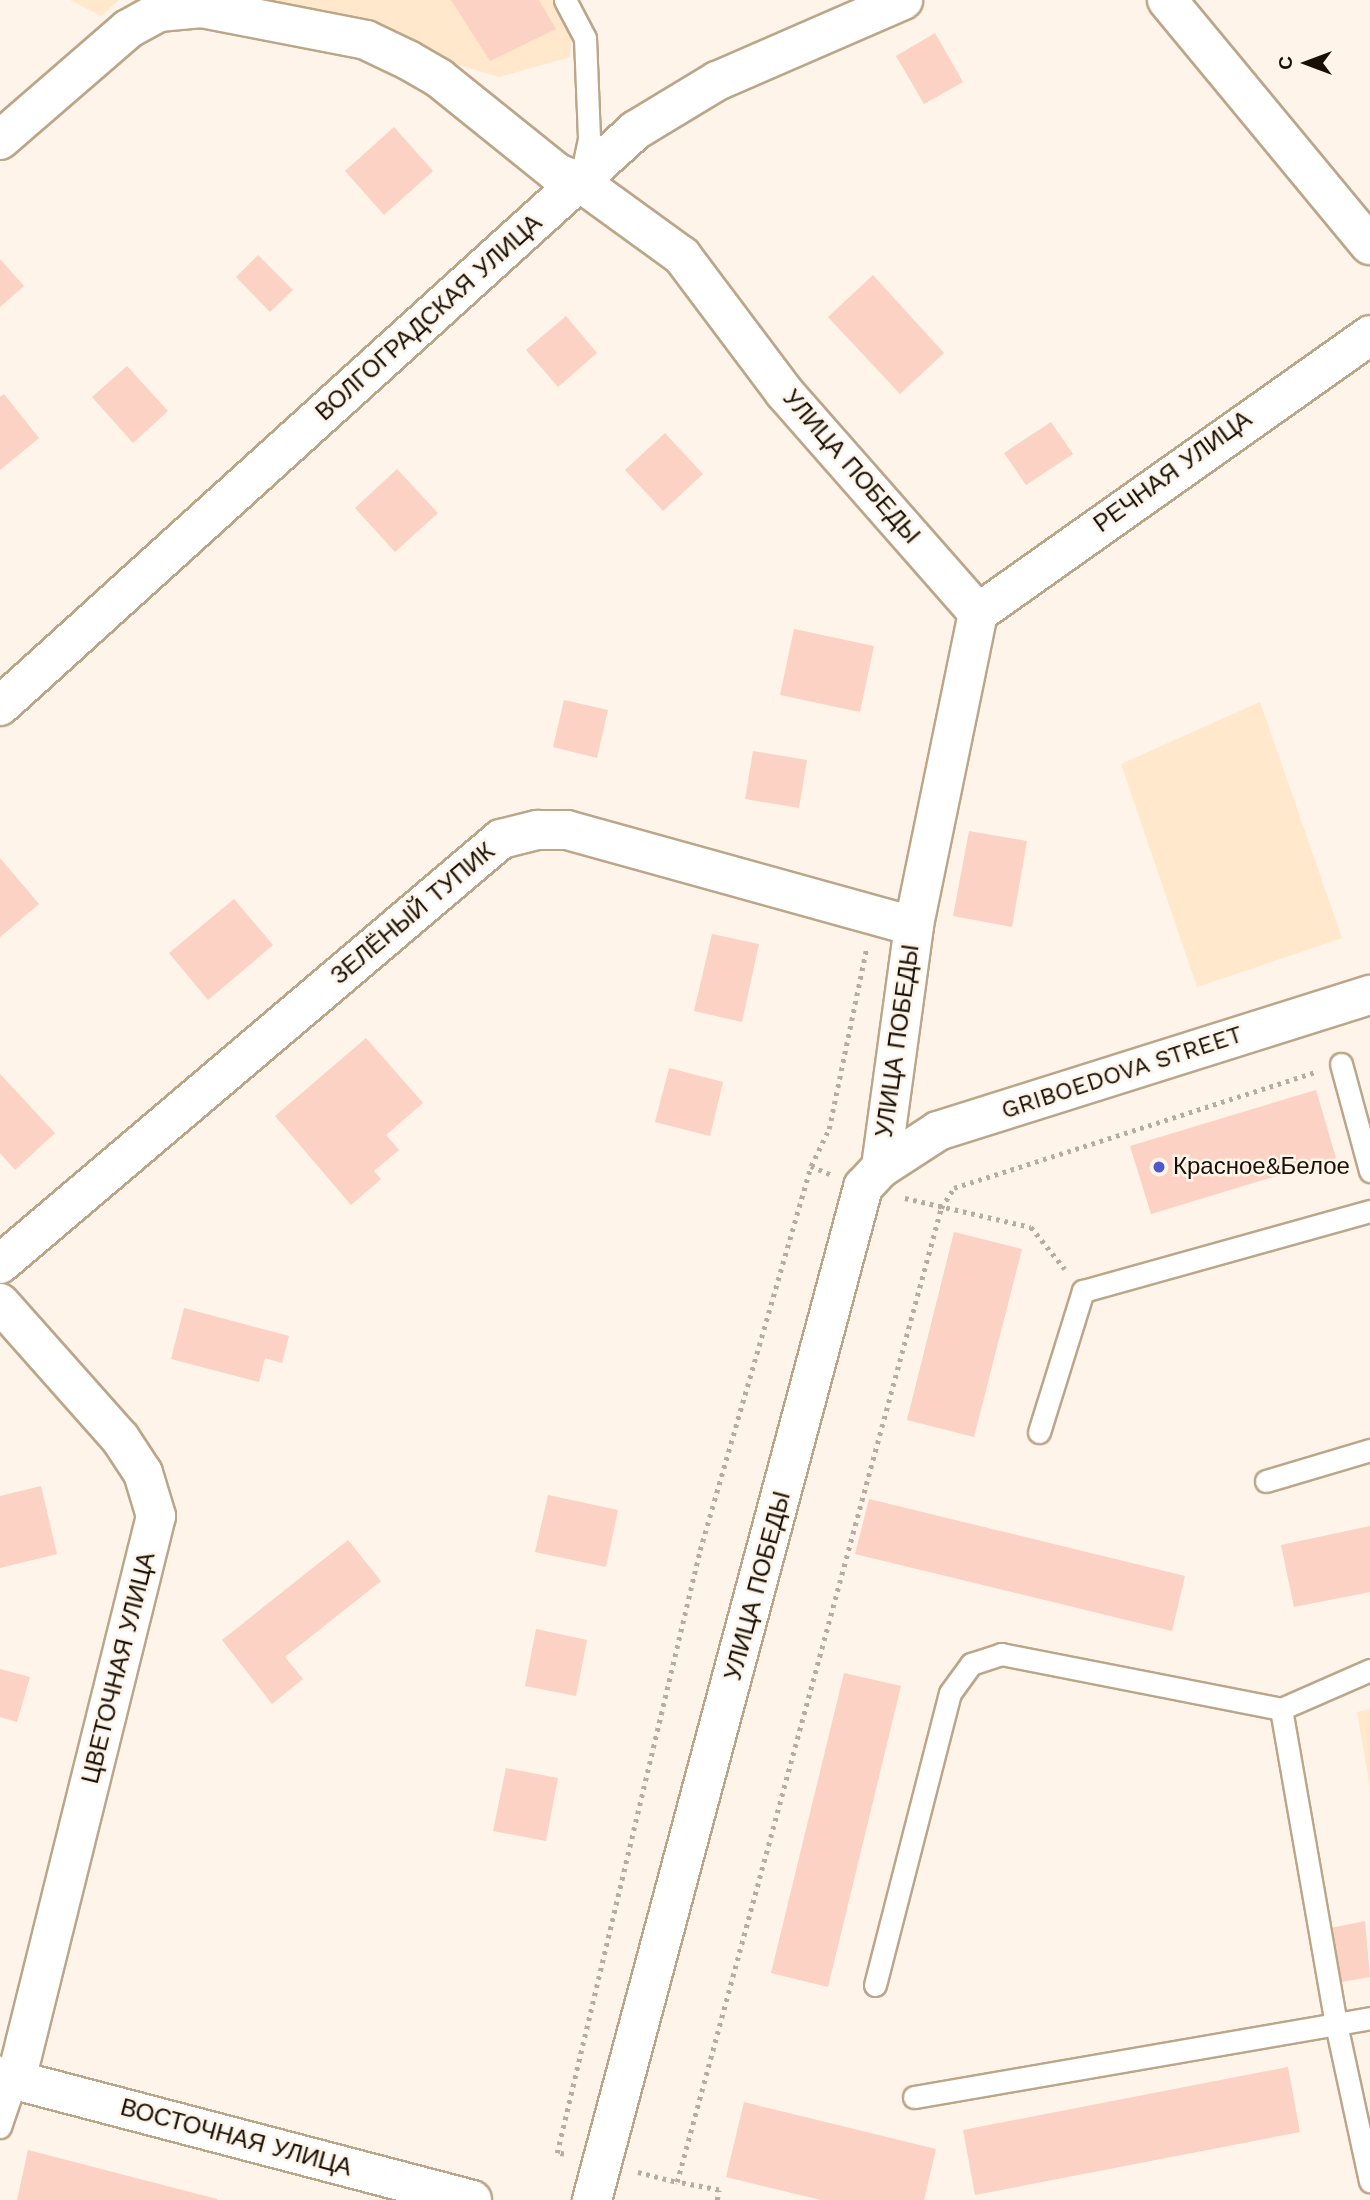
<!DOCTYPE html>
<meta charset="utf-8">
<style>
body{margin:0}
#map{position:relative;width:1370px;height:2200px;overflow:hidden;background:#fef4e9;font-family:"Work Sans",sans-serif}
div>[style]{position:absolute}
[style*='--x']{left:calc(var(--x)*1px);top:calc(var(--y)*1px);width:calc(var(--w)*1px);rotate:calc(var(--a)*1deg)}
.built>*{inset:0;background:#ffe8cc}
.building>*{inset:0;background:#fbd2c3}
.path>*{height:4.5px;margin-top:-2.25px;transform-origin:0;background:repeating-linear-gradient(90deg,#b6ada2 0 3.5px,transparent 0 8.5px)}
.roads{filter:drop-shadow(2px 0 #bca68a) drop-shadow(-2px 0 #bca68a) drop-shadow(0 2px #bca68a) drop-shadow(0 -2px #bca68a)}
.lane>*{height:21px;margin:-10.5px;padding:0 10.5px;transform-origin:10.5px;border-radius:10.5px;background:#fff}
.street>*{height:38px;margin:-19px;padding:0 19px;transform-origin:19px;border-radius:19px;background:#fff}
.secondary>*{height:38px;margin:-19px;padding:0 19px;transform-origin:19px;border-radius:19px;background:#fff}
.dots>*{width:19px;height:19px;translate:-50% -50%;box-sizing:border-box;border:4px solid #fef4e9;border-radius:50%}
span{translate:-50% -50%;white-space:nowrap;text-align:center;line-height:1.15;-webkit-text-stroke:5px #fef4e9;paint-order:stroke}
.street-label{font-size:24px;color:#181006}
.poi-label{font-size:24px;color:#181006}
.left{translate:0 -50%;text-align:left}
.north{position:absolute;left:1272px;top:28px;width:70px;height:70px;-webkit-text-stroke:5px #fef4e9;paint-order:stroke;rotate:270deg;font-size:19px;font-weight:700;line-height:28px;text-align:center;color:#181006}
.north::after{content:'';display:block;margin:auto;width:24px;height:32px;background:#181006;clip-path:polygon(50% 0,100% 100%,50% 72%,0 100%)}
</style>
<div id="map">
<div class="built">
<i style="clip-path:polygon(70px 0,119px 0,101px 16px)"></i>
<i style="clip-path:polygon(240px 0,575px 0,570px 57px,499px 77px)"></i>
<i style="clip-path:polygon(1260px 702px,1342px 938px,1197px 987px,1121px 764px)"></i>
<i style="clip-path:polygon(1370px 1709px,1370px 1788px,1357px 1712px)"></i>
</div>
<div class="building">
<i style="clip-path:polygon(451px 0,539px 0,556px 29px,490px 61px)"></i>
<i style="clip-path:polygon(935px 33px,963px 82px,924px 104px,896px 56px)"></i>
<i style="clip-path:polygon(394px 127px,433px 171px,384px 215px,345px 171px)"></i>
<i style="clip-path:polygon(258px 255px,293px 290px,270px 312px,236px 277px)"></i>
<i style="clip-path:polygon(0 259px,24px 286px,0 307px)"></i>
<i style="clip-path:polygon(873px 275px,944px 353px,900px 394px,828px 317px)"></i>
<i style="clip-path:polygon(566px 316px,597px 353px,558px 387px,526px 350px)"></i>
<i style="clip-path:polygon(127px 366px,168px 411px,133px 443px,92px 397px)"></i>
<i style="clip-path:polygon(4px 394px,39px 438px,0 470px,0 397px)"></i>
<i style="clip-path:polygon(1051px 422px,1073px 454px,1026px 485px,1004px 453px)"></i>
<i style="clip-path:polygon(665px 433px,703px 474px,663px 511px,625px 470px)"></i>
<i style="clip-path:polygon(397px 469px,438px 513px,395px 552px,355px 508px)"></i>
<i style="clip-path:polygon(794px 629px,874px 646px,860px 712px,780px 695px)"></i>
<i style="clip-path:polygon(564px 700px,608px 710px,597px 758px,553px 747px)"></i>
<i style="clip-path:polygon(753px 751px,807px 760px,799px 808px,745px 799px)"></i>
<i style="clip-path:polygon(969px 831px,1027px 841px,1012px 927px,953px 916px)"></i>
<i style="clip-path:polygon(0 858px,39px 904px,0 937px)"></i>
<i style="clip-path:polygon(234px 899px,273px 945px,208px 1000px,169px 953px)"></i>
<i style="clip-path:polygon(712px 934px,759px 944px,742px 1022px,694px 1011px)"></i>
<i style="clip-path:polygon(366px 1038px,423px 1103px,386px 1135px,399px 1150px,374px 1171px,381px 1179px,351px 1205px,275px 1116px)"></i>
<i style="clip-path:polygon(669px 1068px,723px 1082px,710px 1136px,655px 1122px)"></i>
<i style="clip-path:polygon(0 1074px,55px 1133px,15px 1170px,0 1153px)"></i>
<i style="clip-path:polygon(1316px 1090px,1336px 1158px,1151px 1214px,1130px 1146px)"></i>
<i style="clip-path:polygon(954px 1232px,1022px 1249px,974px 1437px,907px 1420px)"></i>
<i style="clip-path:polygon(184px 1308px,289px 1336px,282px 1363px,265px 1358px,259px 1382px,171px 1359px)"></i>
<i style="clip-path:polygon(41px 1486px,57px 1554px,0 1568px,0 1496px)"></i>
<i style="clip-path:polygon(548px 1495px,618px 1510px,606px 1567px,535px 1552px)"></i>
<i style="clip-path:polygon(869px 1499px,1185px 1576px,1172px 1631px,855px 1554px)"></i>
<i style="clip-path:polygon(1370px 1526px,1370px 1592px,1294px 1607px,1281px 1545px)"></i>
<i style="clip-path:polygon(348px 1540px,381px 1581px,285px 1657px,303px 1679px,272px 1704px,222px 1640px)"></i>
<i style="clip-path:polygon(536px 1629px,587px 1640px,576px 1696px,525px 1686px)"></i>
<i style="clip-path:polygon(0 1669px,30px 1677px,17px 1722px,0 1717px)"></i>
<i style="clip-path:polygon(844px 1673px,901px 1686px,828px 1987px,771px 1973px)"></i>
<i style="clip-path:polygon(506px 1768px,558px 1778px,546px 1841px,493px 1831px)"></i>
<i style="clip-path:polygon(1365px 1921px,1370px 1977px,1336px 1983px,1326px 1929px)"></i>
<i style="clip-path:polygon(1288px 2067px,1300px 2132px,975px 2195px,963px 2130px)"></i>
<i style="clip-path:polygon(744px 2102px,936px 2149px,924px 2200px,821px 2200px,726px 2177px)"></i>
<i style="clip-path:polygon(28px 2150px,217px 2199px,217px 2200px,17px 2200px)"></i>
</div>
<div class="path">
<i style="--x:811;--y:1166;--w:21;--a:23"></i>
<i style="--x:905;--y:1198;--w:129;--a:13"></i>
<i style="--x:1031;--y:1227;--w:54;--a:51"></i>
<i style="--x:564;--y:2154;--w:7;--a:-172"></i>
<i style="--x:557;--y:2153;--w:620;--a:-76.66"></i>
<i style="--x:700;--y:1550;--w:400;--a:-73.9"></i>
<i style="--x:811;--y:1166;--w:41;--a:-64.1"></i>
<i style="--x:829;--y:1129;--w:183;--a:-78.3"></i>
<i style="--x:638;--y:2172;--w:40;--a:14.4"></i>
<i style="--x:717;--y:2200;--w:10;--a:-79"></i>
<i style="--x:719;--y:2190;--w:43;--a:-169.2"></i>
<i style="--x:677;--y:2182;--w:1009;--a:-74.83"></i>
<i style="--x:941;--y:1208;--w:24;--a:-57"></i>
<i style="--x:954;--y:1188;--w:379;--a:-17.8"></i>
</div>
<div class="roads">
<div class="lane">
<i style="--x:565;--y:0;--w:43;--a:62.2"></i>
<i style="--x:585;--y:38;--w:101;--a:87.7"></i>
<i style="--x:589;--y:139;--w:38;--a:102"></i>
<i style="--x:1341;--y:1064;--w:111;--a:74.8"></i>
<i style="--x:1039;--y:1432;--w:148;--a:-72.7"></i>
<i style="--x:1083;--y:1291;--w:298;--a:-15.6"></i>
<i style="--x:1266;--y:1481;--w:109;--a:-16.6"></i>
<i style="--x:1281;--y:1709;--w:320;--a:80.1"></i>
<i style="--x:1336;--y:2024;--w:161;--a:77.8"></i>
<i style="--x:875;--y:1985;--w:301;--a:-75.6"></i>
<i style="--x:950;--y:1693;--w:36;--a:-54"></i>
<i style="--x:971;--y:1664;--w:32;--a:-18"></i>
<i style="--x:1001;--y:1654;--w:285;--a:11.1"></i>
<i style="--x:1281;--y:1709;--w:97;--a:-23.7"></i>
<i style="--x:914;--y:2097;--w:463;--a:-9.8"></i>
<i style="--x:0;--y:2127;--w:50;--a:-71.2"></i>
</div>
<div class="street">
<i style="--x:1167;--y:0;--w:318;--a:50.4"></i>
<i style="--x:0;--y:140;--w:169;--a:-40.9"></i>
<i style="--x:128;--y:29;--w:35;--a:-29"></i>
<i style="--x:159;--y:12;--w:43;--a:-5.3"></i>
<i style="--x:202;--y:8;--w:167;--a:11"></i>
<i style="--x:366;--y:40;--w:47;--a:25.5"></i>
<i style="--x:408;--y:60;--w:36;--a:30"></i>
<i style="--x:439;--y:78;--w:151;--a:38.8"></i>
<i style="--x:557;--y:173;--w:25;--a:21"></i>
<i style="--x:580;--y:182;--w:126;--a:36"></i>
<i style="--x:682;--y:256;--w:170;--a:53.1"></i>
<i style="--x:784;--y:392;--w:294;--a:48.7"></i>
<i style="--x:978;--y:613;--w:319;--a:101.6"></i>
<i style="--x:914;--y:926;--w:244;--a:97.8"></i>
<i style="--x:978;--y:613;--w:481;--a:-35.3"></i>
<i style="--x:0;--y:706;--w:858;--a:-42.17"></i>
<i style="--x:636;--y:130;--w:95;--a:-31.2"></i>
<i style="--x:717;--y:81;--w:203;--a:-23.5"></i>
<i style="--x:0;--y:1264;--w:657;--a:-40.31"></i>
<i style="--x:501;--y:839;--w:38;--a:-14"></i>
<i style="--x:538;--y:830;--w:29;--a:0"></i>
<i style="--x:567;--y:830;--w:360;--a:15.5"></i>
<i style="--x:0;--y:1303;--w:181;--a:48.4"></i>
<i style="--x:120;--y:1438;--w:42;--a:56.7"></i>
<i style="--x:143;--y:1473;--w:45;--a:73.2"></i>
<i style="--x:156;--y:1516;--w:581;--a:103.94"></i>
<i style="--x:0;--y:2076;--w:488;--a:14.7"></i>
</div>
<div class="secondary">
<i style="--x:592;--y:2200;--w:1049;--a:-75.02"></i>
<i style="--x:863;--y:1187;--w:26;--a:-47"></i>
<i style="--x:881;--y:1168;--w:68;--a:-33"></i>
<i style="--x:938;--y:1131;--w:453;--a:-17.5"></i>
</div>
</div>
<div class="dots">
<i style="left:1159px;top:1167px;background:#4f58ce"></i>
</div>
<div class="street-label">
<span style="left:429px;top:318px;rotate:-42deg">ВОЛГОГРАДСКАЯ УЛИЦА</span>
<span style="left:851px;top:467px;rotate:49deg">УЛИЦА ПОБЕДЫ</span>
<span style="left:1173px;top:472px;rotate:-36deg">РЕЧНАЯ УЛИЦА</span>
<span style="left:413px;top:914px;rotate:-40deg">ЗЕЛЁНЫЙ ТУПИК</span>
<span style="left:898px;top:1041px;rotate:-82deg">УЛИЦА ПОБЕДЫ</span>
<span style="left:1122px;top:1073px;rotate:-18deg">GRIBOEDOVA STREET</span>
<span style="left:758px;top:1586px;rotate:-75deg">УЛИЦА ПОБЕДЫ</span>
<span style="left:119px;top:1668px;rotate:-76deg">ЦВЕТОЧНАЯ УЛИЦА</span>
<span style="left:236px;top:2138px;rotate:15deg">ВОСТОЧНАЯ УЛИЦА</span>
</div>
<div class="poi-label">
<span class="left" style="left:1173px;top:1167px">Красное&amp;Белое</span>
</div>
<div class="north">С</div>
</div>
